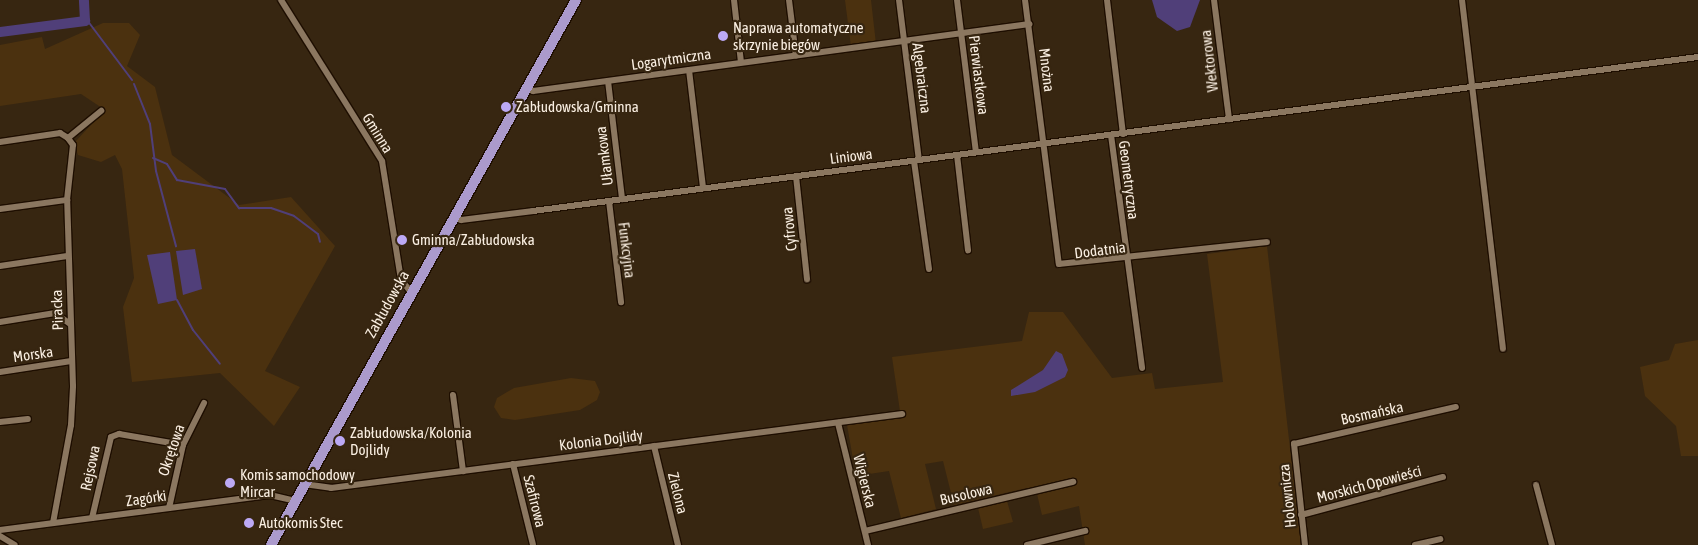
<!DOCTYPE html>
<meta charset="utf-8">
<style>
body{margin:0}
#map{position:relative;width:1698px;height:545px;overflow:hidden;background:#372611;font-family:"Asap Condensed",sans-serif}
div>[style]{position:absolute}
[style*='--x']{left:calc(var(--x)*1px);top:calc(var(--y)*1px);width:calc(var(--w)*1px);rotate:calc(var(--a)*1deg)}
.green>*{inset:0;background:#4b310f}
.water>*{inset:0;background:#503f79}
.stream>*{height:2px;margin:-1px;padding:0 1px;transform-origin:1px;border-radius:1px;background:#503f79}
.river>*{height:10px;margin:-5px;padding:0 5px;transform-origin:5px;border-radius:5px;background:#503f79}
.roads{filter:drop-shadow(1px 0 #1e0e00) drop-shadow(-1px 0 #1e0e00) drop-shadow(0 1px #1e0e00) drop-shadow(0 -1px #1e0e00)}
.minor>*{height:6px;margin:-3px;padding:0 3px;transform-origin:3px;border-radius:3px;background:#8b7760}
.trunk>*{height:10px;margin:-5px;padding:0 5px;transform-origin:5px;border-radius:5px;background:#ab9acc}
.dots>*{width:14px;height:14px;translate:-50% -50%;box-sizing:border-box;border:2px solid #372611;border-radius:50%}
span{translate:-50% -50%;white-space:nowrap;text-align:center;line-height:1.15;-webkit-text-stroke:4.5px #372611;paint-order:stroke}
.poi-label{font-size:15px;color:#faefe2}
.left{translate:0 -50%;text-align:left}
.street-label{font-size:15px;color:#faefe2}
</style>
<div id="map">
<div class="green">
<i style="clip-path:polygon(845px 0,871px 0,876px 44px,851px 47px)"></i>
<i style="clip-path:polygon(103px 23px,129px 23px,140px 35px,127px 66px,155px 87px,172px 155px,239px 205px,291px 197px,335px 246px,265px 371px,300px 387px,274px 426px,220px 373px,132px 382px,123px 307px,134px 278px,122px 169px,115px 155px,101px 162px,78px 155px,74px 143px,105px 110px,81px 94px,0 106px,0 45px,42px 37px,45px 49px)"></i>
<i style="clip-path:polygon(1267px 246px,1301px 545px,1085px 545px,1079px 506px,1042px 515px,1037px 494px,1027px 488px,954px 505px,943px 461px,925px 464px,936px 509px,901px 518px,889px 471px,856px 476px,847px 425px,901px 418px,892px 357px,1022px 341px,1029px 312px,1063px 312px,1112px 378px,1152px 373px,1155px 389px,1223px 382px,1207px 254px)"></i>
<i style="clip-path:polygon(1698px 340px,1698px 456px,1681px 456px,1676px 426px,1645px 396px,1640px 367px,1669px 360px,1675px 344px)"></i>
<i style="clip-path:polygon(571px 378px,595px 381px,600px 392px,597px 400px,580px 410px,515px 420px,501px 418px,494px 407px,497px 398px,514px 388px)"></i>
<i style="clip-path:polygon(1007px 501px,1013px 522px,983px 529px,978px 508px)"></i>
</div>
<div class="water">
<i style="clip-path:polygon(1152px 0,1200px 0,1190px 27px,1177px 31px,1157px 17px)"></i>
<i style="clip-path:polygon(195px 249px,202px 289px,183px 295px,176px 251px)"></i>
<i style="clip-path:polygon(170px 252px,177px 300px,158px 304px,147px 255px)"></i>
<i style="clip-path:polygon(1056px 351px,1062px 354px,1068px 370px,1065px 377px,1035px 392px,1011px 396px,1011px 390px,1043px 370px)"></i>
</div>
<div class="stream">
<i style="--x:87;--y:20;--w:75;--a:53.1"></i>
<i style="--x:134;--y:84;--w:43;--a:68.2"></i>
<i style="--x:150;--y:124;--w:47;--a:82.7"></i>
<i style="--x:156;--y:171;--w:78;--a:75.1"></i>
<i style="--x:153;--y:158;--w:15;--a:23"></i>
<i style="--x:167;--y:164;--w:19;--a:58"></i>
<i style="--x:177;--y:180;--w:49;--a:10.6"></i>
<i style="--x:225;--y:189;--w:24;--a:54"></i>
<i style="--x:239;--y:208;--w:32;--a:0"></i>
<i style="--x:271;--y:208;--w:24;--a:19"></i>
<i style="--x:294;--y:216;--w:30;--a:37"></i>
<i style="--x:318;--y:234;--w:8;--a:76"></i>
<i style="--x:177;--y:300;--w:34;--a:62"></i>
<i style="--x:193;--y:330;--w:43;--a:51.5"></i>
</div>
<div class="river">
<i style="--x:0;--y:32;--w:86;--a:-7.4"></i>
<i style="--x:85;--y:21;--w:21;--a:-93"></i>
</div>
<div class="roads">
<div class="minor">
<i style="--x:281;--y:0;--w:190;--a:57.9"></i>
<i style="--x:382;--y:161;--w:121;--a:80.9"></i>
<i style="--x:401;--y:280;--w:16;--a:50"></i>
<i style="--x:734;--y:0;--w:62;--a:83.6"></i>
<i style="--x:789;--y:0;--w:56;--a:82.9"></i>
<i style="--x:899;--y:0;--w:161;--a:82.9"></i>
<i style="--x:957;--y:0;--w:153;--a:82.9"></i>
<i style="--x:1025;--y:0;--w:266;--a:82.7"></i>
<i style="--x:1059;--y:264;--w:209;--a:-6"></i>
<i style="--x:1107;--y:0;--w:135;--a:83.2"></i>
<i style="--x:1214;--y:0;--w:120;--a:82.8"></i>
<i style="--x:1462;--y:0;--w:351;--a:83.3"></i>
<i style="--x:689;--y:70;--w:119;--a:83.2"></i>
<i style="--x:608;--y:81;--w:119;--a:83.2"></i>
<i style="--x:526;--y:87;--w:8;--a:30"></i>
<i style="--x:533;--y:91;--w:501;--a:-7.69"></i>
<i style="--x:1111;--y:135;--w:235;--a:82.4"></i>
<i style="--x:0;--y:142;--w:61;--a:-8.5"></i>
<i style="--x:60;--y:133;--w:9;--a:32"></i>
<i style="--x:957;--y:155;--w:96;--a:83.4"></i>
<i style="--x:914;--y:161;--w:109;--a:82.1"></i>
<i style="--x:796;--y:176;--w:104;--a:83.9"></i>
<i style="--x:609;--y:201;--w:102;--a:83.2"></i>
<i style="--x:0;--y:209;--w:68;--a:-7.7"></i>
<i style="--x:453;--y:216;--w:9;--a:27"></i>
<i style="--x:461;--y:220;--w:73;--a:-7.1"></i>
<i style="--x:533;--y:211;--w:1175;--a:-7.53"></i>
<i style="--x:0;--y:266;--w:68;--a:-8.5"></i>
<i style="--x:0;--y:322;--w:56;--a:-9.3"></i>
<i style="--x:55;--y:313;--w:19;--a:36"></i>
<i style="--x:0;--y:372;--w:72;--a:-8.8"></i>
<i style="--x:453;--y:395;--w:77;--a:82.5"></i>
<i style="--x:0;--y:422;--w:28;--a:-6"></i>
<i style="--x:838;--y:423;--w:126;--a:76.2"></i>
<i style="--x:654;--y:446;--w:102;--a:76.4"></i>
<i style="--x:513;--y:464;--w:83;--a:76.1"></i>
<i style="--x:304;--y:484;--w:27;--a:8"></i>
<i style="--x:331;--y:488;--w:576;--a:-7.38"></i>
<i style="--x:1536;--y:485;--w:62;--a:75.1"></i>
<i style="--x:169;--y:508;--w:65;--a:-77.5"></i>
<i style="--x:183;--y:445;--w:47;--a:-63.4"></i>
<i style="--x:1301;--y:515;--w:147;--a:-15"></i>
<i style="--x:92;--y:518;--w:83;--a:-76.8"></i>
<i style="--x:111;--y:437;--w:9;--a:-21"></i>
<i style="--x:119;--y:434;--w:65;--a:9.8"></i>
<i style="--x:53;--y:523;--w:100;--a:-79.6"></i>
<i style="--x:71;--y:425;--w:39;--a:-87"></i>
<i style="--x:73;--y:386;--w:186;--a:-91.8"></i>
<i style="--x:67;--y:200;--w:55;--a:-83.8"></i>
<i style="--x:73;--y:145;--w:9;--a:-126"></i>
<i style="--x:68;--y:138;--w:43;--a:-39.3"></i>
<i style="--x:0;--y:530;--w:272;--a:-7.4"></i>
<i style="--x:270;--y:495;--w:26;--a:13"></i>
<i style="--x:865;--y:531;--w:214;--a:-13.3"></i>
<i style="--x:0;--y:536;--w:17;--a:31"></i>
<i style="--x:1027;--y:545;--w:60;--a:-13.6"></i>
<i style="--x:1305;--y:545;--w:102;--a:-96.2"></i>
<i style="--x:1294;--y:444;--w:166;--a:-12.9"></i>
<i style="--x:1415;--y:545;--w:26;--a:-13"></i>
</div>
<div class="trunk">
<i style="--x:271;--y:545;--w:625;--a:-60.77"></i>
</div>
</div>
<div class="dots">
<i style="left:723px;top:36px;background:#bca9f5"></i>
<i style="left:506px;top:107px;background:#bca9f5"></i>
<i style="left:402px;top:240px;background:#bca9f5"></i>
<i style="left:340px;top:441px;background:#bca9f5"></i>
<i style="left:230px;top:483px;background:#bca9f5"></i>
<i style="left:249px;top:523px;background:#bca9f5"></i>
</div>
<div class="poi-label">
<span class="left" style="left:733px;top:36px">Naprawa automatyczne<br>skrzynie biegów</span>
<span class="left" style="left:516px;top:107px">Zabłudowska/Gminna</span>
<span class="left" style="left:412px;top:240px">Gminna/Zabłudowska</span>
<span class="left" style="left:350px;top:441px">Zabłudowska/Kolonia<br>Dojlidy</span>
<span class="left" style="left:240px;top:483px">Komis samochodowy<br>Mircar</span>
<span class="left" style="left:259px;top:523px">Autokomis Stec</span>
</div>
<div class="street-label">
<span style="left:671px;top:59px;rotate:-8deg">Logarytmiczna</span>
<span style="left:1209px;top:61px;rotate:-97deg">Wektorowa</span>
<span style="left:1047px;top:70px;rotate:83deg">Mnożna</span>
<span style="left:979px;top:75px;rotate:83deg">Pierwiastkowa</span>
<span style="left:922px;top:78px;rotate:83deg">Algebraiczna</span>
<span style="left:378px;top:133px;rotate:58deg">Gminna</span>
<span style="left:604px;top:156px;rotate:-97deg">Ułamkowa</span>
<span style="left:851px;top:156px;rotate:-7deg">Liniowa</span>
<span style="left:1129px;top:180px;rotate:83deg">Geometryczna</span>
<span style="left:789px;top:229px;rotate:-96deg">Cyfrowa</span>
<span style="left:627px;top:250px;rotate:83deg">Funkcyjna</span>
<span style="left:1100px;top:250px;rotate:-7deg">Dodatnia</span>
<span style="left:387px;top:304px;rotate:-61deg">Zabłudowska</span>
<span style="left:57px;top:310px;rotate:-92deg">Piracka</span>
<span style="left:33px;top:354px;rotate:-8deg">Morska</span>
<span style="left:1372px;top:413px;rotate:-12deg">Bosmańska</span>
<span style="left:601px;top:440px;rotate:-7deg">Kolonia Dojlidy</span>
<span style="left:171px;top:450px;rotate:-71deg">Okrętowa</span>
<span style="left:90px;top:468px;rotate:-78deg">Rejsowa</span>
<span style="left:865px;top:481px;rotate:76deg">Wigierska</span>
<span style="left:1369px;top:484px;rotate:-15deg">Morskich Opowieści</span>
<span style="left:678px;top:493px;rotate:76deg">Zielona</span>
<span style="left:966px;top:494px;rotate:-13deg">Busolowa</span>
<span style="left:1287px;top:496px;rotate:-96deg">Holownicza</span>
<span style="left:146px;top:498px;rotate:-8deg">Zagórki</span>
<span style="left:535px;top:501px;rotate:76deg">Szafirowa</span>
</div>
</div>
